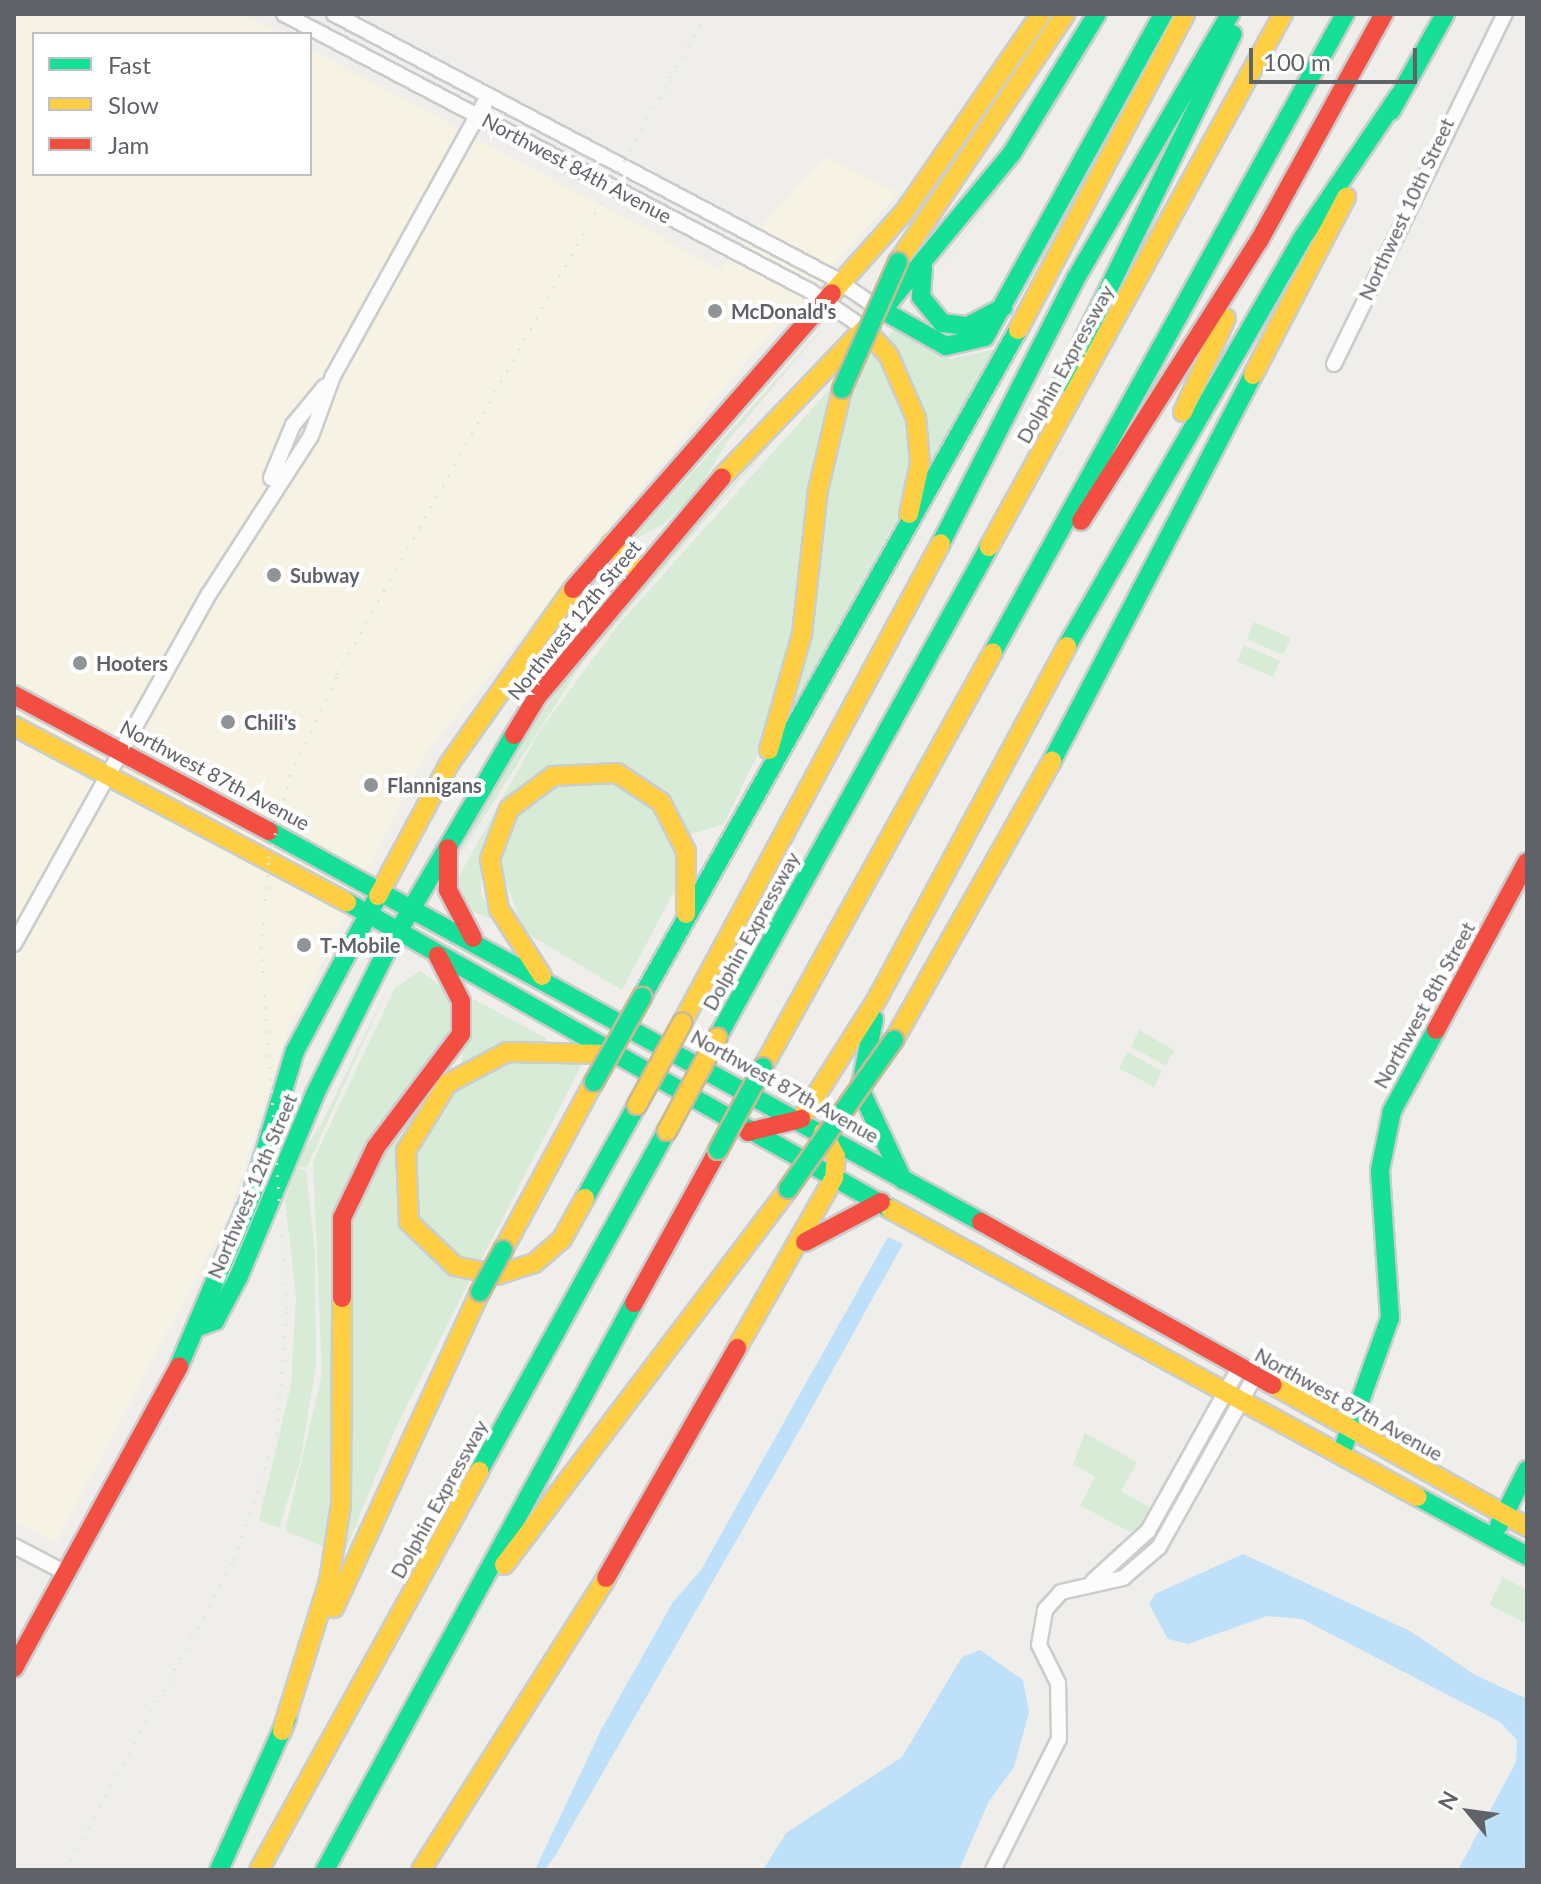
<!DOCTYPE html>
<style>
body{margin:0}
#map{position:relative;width:1541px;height:1884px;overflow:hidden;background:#efeeea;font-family:Lato,sans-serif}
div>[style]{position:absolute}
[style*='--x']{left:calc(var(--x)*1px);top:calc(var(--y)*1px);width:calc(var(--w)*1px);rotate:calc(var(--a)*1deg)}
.commercial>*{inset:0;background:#f7f3e4}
.green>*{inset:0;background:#d8ebd6}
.water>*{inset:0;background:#bfe0f9}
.roads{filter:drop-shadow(2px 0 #cbcccc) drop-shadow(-2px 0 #cbcccc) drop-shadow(0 2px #cbcccc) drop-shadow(0 -2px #cbcccc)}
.street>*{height:14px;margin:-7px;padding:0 7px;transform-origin:7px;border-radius:7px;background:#fdfcfc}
.fast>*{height:18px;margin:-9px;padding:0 9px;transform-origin:9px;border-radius:9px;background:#16e098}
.slow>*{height:18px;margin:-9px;padding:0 9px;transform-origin:9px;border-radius:9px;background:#ffcf43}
.jam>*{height:18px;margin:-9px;padding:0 9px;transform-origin:9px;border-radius:9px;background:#f24e42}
.rail>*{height:3px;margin-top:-1.5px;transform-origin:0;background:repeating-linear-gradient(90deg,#e4e4e4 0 2px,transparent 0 12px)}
.bridges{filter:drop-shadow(2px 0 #c8b996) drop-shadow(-2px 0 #c8b996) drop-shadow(0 2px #c8b996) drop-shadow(0 -2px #c8b996)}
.fast-bridge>*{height:18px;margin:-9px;padding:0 9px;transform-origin:9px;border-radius:9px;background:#16e098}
.slow-bridge>*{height:18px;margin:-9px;padding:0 9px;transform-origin:9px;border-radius:9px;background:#ffcf43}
.dots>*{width:22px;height:22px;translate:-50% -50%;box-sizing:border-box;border:4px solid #fff;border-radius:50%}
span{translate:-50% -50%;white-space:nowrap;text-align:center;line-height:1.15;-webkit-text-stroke:8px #fff;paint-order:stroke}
.street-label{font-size:20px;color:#5f6368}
.poi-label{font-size:20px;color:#5f6368;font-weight:700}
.left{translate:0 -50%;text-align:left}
.frame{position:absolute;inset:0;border:16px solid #5f6368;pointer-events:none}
.legend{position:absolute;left:32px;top:32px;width:280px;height:144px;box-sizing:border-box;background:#fff;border:2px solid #bfc1c3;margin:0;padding:10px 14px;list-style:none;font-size:24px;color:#5f6368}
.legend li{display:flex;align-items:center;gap:16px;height:40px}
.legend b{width:40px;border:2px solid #bfc1c3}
.north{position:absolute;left:1429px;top:1772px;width:80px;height:80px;-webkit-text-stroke:6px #fff;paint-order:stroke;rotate:299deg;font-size:22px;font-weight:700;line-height:32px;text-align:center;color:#5f6368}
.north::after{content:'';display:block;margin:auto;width:28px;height:36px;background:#5f6368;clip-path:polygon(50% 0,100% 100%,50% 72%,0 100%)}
.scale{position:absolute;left:1249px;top:48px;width:168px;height:36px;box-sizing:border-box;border:4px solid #5f6368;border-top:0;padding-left:10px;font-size:24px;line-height:28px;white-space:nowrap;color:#5f6368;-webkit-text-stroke:6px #fff;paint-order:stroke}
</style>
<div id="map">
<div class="commercial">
<i style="clip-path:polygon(14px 14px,245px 14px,282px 34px,34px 34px,34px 174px,310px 174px,310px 49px,720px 269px,826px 157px,898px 193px,741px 367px,425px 754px,286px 1036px,230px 1213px,56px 1542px,14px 1521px)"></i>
</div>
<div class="green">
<i style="clip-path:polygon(1111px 14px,1037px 137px,928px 284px,1030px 143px)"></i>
<i style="clip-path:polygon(822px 329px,727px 442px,700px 487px,665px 523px,630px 542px)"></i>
<i style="clip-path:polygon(895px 329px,950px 359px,997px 349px,925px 482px,885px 340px)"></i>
<i style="clip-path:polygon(877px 349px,913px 442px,901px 512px,790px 714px,826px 493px,858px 364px)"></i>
<i style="clip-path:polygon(836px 382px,799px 603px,763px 744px,724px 824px,689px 835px,601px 762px,565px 764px,481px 858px,481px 894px,495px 921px,473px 912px,457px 880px,539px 732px,619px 624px)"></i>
<i style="clip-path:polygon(795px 416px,582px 663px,450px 870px,512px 755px,587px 648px)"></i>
<i style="clip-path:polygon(614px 557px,610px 573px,569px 622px,579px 597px)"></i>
<i style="clip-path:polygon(1254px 622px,1291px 638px,1283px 655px,1247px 639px)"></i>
<i style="clip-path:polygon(1244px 645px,1280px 661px,1273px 677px,1237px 661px)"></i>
<i style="clip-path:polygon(588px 774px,639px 790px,675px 839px,677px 886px,622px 990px,525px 932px,496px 857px,526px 799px)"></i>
<i style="clip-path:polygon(420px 971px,445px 989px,459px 1020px,332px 1229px,336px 1466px,329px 1549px,285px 1531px,322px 1374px,313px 1161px,395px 988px)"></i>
<i style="clip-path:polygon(390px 983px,307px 1167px,291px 1168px,321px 1125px)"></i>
<i style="clip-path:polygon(473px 999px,546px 1038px,547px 1042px,461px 1064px)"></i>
<i style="clip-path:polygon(1139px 1030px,1174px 1050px,1166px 1066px,1131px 1047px)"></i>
<i style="clip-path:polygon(1127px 1052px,1162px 1071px,1154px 1087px,1119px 1068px)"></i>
<i style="clip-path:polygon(569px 1062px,581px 1066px,477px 1268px,422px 1232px,408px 1180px,436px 1106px,491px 1063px)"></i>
<i style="clip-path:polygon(401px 1123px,408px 1127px,414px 1241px,440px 1267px,471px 1278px,395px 1429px,340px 1564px,348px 1220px)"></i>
<i style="clip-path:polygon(296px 1169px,306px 1170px,315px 1253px,316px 1365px,300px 1462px,279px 1528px,259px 1520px,291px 1385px,296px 1297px,285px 1199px)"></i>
<i style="clip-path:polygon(1085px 1433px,1137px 1462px,1121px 1491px,1151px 1508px,1139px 1529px,1129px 1532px,1080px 1505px,1095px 1477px,1073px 1464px)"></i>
<i style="clip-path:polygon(1503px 1577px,1527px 1590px,1527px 1624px,1489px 1605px)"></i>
</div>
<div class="water">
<i style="clip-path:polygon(888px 1237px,903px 1244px,790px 1447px,556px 1854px,545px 1870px,535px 1870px,601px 1730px,673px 1602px,701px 1570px)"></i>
<i style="clip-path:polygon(1243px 1554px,1410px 1631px,1475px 1675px,1527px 1699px,1527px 1870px,1458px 1870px,1516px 1762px,1517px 1740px,1500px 1722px,1302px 1619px,1267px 1616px,1188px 1644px,1168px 1639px,1149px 1604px,1155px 1594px)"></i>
<i style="clip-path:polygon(980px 1650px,1023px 1680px,1029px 1712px,1014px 1767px,989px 1801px,959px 1870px,763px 1870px,786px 1833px,902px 1757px,962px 1657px)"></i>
</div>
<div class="roads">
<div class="street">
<i style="--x:284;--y:14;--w:594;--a:27.77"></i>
<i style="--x:810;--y:291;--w:67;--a:34.6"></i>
<i style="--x:334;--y:14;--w:563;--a:27.84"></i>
<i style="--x:832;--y:277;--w:59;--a:34"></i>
<i style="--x:1334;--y:364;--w:390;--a:-64"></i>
<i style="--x:271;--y:478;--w:57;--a:-67.5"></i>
<i style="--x:293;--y:425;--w:50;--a:-50.6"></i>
<i style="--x:14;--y:944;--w:401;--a:-60.9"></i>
<i style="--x:209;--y:594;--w:188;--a:-57.2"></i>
<i style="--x:311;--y:436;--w:64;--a:-69.9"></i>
<i style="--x:333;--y:376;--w:320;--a:-61"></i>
<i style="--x:14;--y:1546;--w:59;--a:27.4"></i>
<i style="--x:1093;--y:1581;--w:74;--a:-42.3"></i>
<i style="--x:1148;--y:1531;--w:187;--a:-60.8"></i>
<i style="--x:993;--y:1870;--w:147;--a:-63.3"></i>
<i style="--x:1059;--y:1739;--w:56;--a:-91"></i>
<i style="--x:1058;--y:1683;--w:42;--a:-116.6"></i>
<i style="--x:1039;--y:1645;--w:36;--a:-80"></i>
<i style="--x:1045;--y:1610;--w:24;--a:-48"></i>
<i style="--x:1061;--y:1592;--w:64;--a:-12.7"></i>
<i style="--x:1123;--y:1578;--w:48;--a:-40.7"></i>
<i style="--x:1159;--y:1547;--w:196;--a:-60.7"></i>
</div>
<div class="fast">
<i style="--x:1391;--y:111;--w:111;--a:-60.9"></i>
<i style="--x:923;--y:267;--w:30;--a:94"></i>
<i style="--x:921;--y:297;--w:33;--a:51"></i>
<i style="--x:942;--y:323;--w:26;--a:7"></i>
<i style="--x:968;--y:326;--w:40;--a:-28"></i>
<i style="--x:882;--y:310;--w:73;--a:29.4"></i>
<i style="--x:946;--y:346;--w:40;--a:-13"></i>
<i style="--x:985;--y:337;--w:369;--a:-61.1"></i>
<i style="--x:881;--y:312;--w:206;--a:-50.5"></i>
<i style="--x:1012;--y:153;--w:163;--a:-58.6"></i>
<i style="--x:1063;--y:382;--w:387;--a:-64"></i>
<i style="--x:941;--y:543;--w:297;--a:-63"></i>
<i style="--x:1076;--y:278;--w:306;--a:-59.7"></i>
<i style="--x:1067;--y:646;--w:469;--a:-60"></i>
<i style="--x:1301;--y:240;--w:173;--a:-55.9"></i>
<i style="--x:993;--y:652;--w:729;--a:-61.11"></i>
<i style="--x:1052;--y:761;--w:435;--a:-62.5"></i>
<i style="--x:269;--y:831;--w:812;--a:28.77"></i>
<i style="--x:347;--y:902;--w:624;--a:29.48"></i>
<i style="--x:642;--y:997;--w:766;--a:-60.59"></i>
<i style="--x:874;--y:1019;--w:71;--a:101.3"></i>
<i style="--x:860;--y:1089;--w:101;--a:64.7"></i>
<i style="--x:717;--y:1038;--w:561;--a:-61.01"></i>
<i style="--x:585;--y:1198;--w:107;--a:-60.8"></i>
<i style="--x:201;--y:1326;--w:15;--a:-20"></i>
<i style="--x:215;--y:1321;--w:51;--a:-61.9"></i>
<i style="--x:239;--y:1276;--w:197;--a:-67.3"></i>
<i style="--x:315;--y:1094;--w:159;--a:-63.4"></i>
<i style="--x:386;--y:952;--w:252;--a:-59.5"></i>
<i style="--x:179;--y:1366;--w:187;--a:-67"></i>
<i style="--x:252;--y:1194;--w:149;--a:-73.3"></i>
<i style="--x:295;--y:1051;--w:176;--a:-61.8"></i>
<i style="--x:1341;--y:1454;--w:145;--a:-70.2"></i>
<i style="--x:1390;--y:1318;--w:148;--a:-93.9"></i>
<i style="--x:1380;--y:1170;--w:60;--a:-78.5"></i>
<i style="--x:1392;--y:1111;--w:92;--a:-61.5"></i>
<i style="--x:479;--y:1471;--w:389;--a:-61.1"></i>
<i style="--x:1418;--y:1497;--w:124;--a:28.4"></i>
<i style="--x:1499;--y:1525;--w:62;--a:-63"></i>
<i style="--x:219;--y:1870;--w:166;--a:-65.8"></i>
<i style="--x:325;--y:1870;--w:646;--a:-61.41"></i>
</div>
<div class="slow">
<i style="--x:898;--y:262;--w:299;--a:-56"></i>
<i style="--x:832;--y:293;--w:110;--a:-48.3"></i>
<i style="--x:905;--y:211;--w:239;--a:-55.4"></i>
<i style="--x:865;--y:329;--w:36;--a:48"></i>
<i style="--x:889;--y:356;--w:68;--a:66.5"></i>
<i style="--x:916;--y:418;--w:46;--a:85"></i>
<i style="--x:920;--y:464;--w:51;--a:102.4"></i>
<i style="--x:1018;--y:330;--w:357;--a:-62.1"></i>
<i style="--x:1253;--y:375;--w:201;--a:-62.4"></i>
<i style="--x:1183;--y:412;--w:103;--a:-65.4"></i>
<i style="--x:722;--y:477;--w:204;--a:-46.2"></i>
<i style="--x:611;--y:544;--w:38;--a:43"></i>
<i style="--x:989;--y:547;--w:609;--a:-61.12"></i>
<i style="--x:14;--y:726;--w:377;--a:27.9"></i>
<i style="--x:769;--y:750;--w:121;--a:-74.1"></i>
<i style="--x:802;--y:634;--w:145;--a:-83.7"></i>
<i style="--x:818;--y:490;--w:104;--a:-76.6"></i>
<i style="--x:378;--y:896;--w:150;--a:-61.7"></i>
<i style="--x:449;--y:764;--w:214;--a:-54.7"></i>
<i style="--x:542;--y:976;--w:80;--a:-122.7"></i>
<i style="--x:499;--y:909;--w:51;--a:-100.2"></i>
<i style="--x:490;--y:859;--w:53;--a:-69.2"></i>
<i style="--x:509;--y:809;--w:55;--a:-36.9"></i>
<i style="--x:553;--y:776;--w:64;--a:-2.7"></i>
<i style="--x:617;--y:773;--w:53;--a:33.4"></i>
<i style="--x:661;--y:802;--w:55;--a:63"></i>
<i style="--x:686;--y:851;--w:63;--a:90"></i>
<i style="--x:682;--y:1023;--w:545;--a:-61.65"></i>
<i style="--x:894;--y:1040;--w:321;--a:-60.5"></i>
<i style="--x:763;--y:1067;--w:474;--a:-61"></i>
<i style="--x:801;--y:1119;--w:140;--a:-57.6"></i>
<i style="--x:876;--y:1001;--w:403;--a:-61.7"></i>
<i style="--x:823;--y:1132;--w:27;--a:62"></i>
<i style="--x:836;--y:1156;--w:22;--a:95"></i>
<i style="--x:585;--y:1198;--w:47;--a:119.3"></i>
<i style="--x:562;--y:1239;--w:37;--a:139"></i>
<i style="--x:534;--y:1263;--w:39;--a:162"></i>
<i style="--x:497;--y:1275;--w:43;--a:-167.9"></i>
<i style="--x:455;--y:1266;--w:64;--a:-136.3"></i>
<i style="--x:409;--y:1222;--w:71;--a:-92.4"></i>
<i style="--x:406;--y:1151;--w:79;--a:-58.5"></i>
<i style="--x:447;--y:1084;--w:68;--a:-28.1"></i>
<i style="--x:507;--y:1052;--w:101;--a:1.1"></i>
<i style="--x:890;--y:1209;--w:601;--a:28.61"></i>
<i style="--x:503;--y:1250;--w:191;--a:-61.6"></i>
<i style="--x:737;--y:1348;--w:196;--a:-60.3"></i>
<i style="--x:1273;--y:1385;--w:291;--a:29.2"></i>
<i style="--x:504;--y:1565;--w:471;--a:-52.9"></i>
<i style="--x:334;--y:1608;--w:348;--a:-65.2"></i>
<i style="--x:282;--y:1731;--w:157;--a:-72.6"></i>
<i style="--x:329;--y:1581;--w:78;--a:-81.1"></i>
<i style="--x:341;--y:1504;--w:206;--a:-89.7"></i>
<i style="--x:259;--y:1870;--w:456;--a:-61.1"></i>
<i style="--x:421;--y:1870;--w:346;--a:-57.6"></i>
</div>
<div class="jam">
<i style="--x:1081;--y:521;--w:332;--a:-57.6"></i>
<i style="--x:1259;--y:241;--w:259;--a:-61.2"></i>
<i style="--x:573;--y:589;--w:393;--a:-48.8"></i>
<i style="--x:14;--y:695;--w:289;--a:28.1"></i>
<i style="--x:514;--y:735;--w:44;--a:-58.8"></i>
<i style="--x:537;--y:697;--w:287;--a:-49.9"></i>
<i style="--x:448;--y:848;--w:42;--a:90"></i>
<i style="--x:448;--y:890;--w:54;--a:62.5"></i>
<i style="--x:1436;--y:1030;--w:191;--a:-61.6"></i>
<i style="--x:748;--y:1132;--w:55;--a:-13.8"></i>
<i style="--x:981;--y:1222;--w:334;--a:29.2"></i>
<i style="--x:805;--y:1242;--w:86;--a:-27.8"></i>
<i style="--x:342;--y:1298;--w:80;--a:-90"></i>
<i style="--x:342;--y:1218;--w:79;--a:-64.4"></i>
<i style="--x:376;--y:1147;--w:141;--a:-53"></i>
<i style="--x:461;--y:1034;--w:33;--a:-90"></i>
<i style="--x:461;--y:1001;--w:51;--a:-117.1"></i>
<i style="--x:634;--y:1303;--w:175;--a:-61.2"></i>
<i style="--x:606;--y:1578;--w:265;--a:-60.3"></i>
<i style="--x:14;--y:1668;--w:344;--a:-61.3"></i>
</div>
</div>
<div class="rail">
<i style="--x:65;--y:1870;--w:353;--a:-61.4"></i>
<i style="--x:234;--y:1560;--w:134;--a:-71.3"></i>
<i style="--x:277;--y:1433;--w:125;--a:-85.4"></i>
<i style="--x:287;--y:1308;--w:361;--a:-94.1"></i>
<i style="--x:261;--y:948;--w:90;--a:-84.9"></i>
<i style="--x:269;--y:858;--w:85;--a:-75.6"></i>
<i style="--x:290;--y:776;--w:111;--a:-65"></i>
<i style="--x:337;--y:675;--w:757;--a:-60.83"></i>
</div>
<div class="bridges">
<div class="fast-bridge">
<i style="--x:842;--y:389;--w:139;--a:-66.2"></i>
<i style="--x:594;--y:1082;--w:98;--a:-60.5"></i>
<i style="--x:718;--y:1150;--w:94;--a:-61.5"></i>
<i style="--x:788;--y:1189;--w:183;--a:-54.6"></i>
<i style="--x:480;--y:1292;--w:48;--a:-61.3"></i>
</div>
<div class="slow-bridge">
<i style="--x:637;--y:1105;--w:94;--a:-61.2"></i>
<i style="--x:667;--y:1131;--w:106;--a:-61.7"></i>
</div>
</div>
<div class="dots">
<i style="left:715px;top:311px;background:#919496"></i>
<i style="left:274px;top:575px;background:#919496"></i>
<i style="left:80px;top:663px;background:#919496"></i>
<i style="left:228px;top:722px;background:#919496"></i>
<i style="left:371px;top:785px;background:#919496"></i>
<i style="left:304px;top:945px;background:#919496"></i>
</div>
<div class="street-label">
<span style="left:577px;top:168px;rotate:28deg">Northwest 84th Avenue</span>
<span style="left:1406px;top:209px;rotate:-65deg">Northwest 10th Street</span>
<span style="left:1065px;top:364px;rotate:-61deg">Dolphin Expressway</span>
<span style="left:574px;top:620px;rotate:-51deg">Northwest 12th Street</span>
<span style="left:215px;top:775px;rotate:28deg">Northwest 87th Avenue</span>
<span style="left:751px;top:931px;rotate:-61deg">Dolphin Expressway</span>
<span style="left:1424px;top:1005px;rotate:-61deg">Northwest 8th Street</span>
<span style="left:785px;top:1086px;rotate:29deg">Northwest 87th Avenue</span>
<span style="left:252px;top:1186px;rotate:-67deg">Northwest 12th Street</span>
<span style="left:1349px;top:1404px;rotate:29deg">Northwest 87th Avenue</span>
<span style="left:439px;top:1499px;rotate:-61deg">Dolphin Expressway</span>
</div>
<div class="poi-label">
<span class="left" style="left:731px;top:311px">McDonald's</span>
<span class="left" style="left:290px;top:575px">Subway</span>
<span class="left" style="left:96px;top:663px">Hooters</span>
<span class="left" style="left:244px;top:722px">Chili's</span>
<span class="left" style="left:387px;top:785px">Flannigans</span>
<span class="left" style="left:320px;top:945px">T-Mobile</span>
</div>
<div class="frame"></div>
<ul class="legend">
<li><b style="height:10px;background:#16e098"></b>Fast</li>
<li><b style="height:10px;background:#ffcf43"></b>Slow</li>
<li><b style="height:10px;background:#f24e42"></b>Jam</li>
</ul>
<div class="north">N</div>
<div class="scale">100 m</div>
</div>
